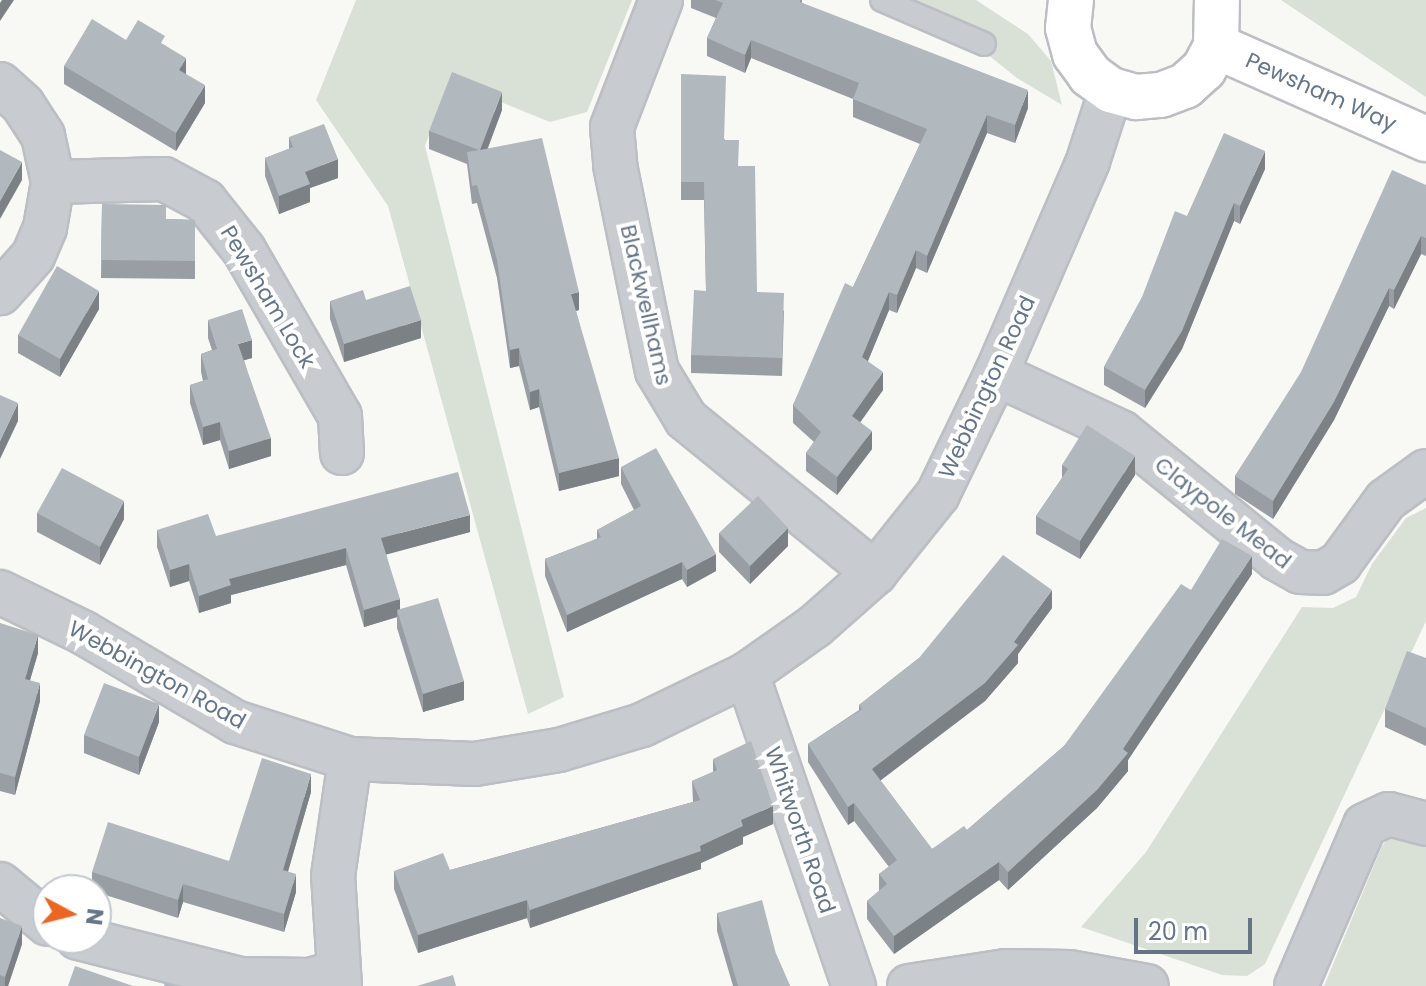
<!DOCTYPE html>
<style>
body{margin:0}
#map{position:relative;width:1426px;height:986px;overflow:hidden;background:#f8f8f5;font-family:Poppins,sans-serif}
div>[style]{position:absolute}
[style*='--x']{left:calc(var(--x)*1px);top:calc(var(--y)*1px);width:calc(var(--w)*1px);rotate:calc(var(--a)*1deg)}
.green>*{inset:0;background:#d9e1d6}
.roads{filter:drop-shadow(2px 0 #bbbec2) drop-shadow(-2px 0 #bbbec2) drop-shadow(0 2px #bbbec2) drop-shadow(0 -2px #bbbec2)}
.service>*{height:22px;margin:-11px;padding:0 11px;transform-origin:11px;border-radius:11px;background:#c8cbcf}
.minor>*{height:42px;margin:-21px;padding:0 21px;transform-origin:21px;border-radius:21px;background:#c8cbcf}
.primary>*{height:44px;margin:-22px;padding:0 22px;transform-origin:22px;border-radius:22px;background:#fff}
.wall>*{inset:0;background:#989ea3}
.shaded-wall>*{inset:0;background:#7c8185}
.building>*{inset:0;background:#b1b8be}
span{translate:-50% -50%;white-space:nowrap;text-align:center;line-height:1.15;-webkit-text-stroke:8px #fff;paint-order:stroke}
.street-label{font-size:22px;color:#657588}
.north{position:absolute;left:32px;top:874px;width:80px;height:80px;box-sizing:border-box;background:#fff;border:2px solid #c1c8cf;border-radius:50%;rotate:97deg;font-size:22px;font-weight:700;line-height:32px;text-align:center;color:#657588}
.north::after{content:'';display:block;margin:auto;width:28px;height:36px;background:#ed6620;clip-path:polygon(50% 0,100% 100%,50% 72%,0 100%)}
.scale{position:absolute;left:1134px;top:918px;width:118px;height:36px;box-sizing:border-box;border:4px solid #657588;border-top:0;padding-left:10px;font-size:24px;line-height:28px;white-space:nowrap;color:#657588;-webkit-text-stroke:6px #fff;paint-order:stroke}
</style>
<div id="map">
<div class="green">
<i style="clip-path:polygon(356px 0,632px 0,587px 112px,550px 122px,449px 81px,425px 146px,564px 697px,528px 714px,388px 206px,316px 100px)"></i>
<i style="clip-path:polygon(892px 0,976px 0,1028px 34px,1051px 61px,1062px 105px,1017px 78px,967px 38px)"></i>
<i style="clip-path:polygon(1281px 0,1426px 0,1426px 97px)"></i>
<i style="clip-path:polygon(1426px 508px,1426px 621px,1265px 964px,1247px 976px,1222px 975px,1081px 927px,1146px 852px,1302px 607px,1333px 608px,1356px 597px,1372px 564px,1406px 518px)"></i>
<i style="clip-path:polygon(1395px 830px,1426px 835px,1426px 986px,1324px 986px,1382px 846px)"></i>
</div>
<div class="roads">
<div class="service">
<i style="--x:882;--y:0;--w:111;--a:23.3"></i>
</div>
<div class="minor">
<i style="--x:661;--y:0;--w:136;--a:111.1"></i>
<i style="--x:612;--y:127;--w:38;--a:85"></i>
<i style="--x:615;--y:165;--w:210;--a:78.5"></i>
<i style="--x:657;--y:371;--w:56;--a:58.9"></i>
<i style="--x:686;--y:419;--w:244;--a:39.2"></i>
<i style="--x:0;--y:84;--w:31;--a:42"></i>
<i style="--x:23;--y:105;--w:37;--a:57"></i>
<i style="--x:43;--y:136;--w:47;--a:77.7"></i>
<i style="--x:53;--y:182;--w:47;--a:99.9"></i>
<i style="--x:45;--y:228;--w:30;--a:113"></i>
<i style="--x:33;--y:256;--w:50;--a:131.7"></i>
<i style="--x:53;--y:182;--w:111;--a:-1.5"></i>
<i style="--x:164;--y:179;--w:47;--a:28.2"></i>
<i style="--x:205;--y:201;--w:63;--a:51.5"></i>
<i style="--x:244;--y:250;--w:192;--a:60"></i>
<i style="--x:340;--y:416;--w:37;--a:87"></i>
<i style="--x:996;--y:374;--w:138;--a:24.9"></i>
<i style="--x:1121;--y:432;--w:201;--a:39.1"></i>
<i style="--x:1277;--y:559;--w:26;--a:29"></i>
<i style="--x:1300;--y:572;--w:23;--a:2"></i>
<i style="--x:1323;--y:573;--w:20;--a:-30"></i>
<i style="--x:1340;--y:563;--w:78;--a:-53.9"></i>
<i style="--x:1386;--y:500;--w:49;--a:-35.9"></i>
<i style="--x:0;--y:592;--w:93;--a:26"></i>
<i style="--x:84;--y:633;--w:175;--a:30.5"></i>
<i style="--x:235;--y:722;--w:121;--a:17.8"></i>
<i style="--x:350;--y:759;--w:125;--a:2.3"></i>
<i style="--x:475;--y:764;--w:85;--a:-9.5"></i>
<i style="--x:559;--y:750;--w:87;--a:-16.8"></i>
<i style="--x:642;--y:725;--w:117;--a:-25.9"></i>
<i style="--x:747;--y:674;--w:83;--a:-35.2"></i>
<i style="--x:815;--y:626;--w:80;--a:-41.5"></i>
<i style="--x:875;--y:573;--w:101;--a:-51.4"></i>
<i style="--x:938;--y:494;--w:133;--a:-64.2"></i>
<i style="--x:996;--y:374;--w:232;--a:-66.6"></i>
<i style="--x:1088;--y:161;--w:75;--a:-72.1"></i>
<i style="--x:747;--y:674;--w:330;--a:71.1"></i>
<i style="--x:0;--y:884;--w:62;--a:39.8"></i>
<i style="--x:78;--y:938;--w:167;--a:14.2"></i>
<i style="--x:240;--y:979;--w:70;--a:0.8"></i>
<i style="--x:310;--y:980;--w:29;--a:-16"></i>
<i style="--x:340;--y:986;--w:110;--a:-93.6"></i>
<i style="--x:333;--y:876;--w:118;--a:-81.7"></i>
<i style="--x:909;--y:986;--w:98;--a:-8.8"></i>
<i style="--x:1006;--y:971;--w:63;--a:0.9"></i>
<i style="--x:1069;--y:972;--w:79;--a:10.2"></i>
<i style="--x:1296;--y:986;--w:175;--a:-66.8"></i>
<i style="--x:1365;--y:825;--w:26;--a:-25"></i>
<i style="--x:1389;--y:814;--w:38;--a:15"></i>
</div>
<div class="primary">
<i style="--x:1071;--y:0;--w:28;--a:96"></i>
<i style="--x:1068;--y:28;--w:27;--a:75"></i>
<i style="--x:1075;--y:54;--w:26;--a:54"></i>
<i style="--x:1090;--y:75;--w:26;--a:36"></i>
<i style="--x:1111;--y:90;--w:26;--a:16"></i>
<i style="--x:1136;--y:97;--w:25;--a:-5"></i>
<i style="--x:1161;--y:95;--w:26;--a:-21"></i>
<i style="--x:1185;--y:86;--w:25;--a:-42"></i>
<i style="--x:1204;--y:69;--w:26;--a:-62"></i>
<i style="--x:1216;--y:46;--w:46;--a:-88.8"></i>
<i style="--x:1216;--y:46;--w:230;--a:23.9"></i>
</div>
</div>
<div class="wall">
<i style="clip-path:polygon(691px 0,802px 0,802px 3px,1028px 108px,1015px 143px,987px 133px,927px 273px,916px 268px,897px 313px,889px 310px,868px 361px,883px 390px,860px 422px,872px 449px,837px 495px,806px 471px,806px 453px,814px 442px,793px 423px,793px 405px,853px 287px,920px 144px,853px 117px,853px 99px,751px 58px,745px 73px,707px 56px,707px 38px,716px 18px,691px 8px)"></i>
<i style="clip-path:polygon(126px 40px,165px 45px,186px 74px,205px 103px,176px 151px,64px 84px,64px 66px)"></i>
<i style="clip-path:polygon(681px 74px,725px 140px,738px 166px,757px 292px,784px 311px,782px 376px,691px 373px,691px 355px,706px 291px,704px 200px,681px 200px)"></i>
<i style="clip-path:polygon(502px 110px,488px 148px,579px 310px,576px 311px,619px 476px,559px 491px,539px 407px,530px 410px,519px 366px,510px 368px,497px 278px,477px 203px,472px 204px,467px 164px,429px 149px,429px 131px)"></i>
<i style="clip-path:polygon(289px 137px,338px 178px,310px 188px,310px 202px,279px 214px,265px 176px,265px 158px,289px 149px)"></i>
<i style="clip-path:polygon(1265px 169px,1240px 224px,1234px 221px,1182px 349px,1145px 408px,1104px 385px,1104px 367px,1187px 216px)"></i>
<i style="clip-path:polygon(1426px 185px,1426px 256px,1421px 254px,1394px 309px,1389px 306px,1334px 420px,1273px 519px,1235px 494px,1235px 476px)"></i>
<i style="clip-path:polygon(102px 204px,166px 219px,195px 220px,195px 279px,101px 278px)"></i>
<i style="clip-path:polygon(366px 300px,421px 338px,344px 362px,330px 319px,330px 301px)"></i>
<i style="clip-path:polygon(99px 309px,60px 377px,18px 353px,18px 335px)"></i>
<i style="clip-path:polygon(208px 320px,252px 358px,244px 360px,271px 456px,229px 469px,220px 440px,203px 445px,190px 403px,190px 385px,203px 381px,201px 372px,201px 354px,212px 350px,208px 338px)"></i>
<i style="clip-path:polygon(1062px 465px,1135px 475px,1080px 559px,1036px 534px,1036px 516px,1062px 478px)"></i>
<i style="clip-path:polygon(621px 467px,716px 571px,687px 587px,682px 579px,567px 632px,545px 576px,545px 559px,597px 539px,597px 530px,634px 510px,621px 484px)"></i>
<i style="clip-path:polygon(37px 513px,124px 519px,100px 565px,37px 532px)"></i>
<i style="clip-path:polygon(157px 530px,216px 536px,470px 532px,386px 554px,400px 610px,464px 700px,423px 712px,397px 628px,397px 617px,364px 627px,346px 565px,231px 595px,231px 603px,199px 613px,189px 581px,170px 587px,157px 547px)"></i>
<i style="clip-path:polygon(719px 533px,788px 546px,750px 584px,719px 552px)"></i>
<i style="clip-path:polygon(1252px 574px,1128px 760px,1128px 771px,1097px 808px,1008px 890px,999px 880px,894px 954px,867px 919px,867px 901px,879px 891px,879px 874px,889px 867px,854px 821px,848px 825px,808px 762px,808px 744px,859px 710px,859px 705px,919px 658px,1052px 608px,1018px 654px,1018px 663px,985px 701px,880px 780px,932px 849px,967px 830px,1064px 746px,1191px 590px)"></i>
<i style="clip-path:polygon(0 623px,38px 653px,30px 680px,40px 701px,15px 795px,0 791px)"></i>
<i style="clip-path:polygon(1426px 658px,1426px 746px,1385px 727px,1385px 709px)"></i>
<i style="clip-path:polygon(159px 722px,139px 775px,84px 753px,84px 735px)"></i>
<i style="clip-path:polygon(713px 759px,773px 824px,743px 837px,743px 844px,701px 863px,701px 869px,530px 928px,527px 918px,418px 953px,394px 889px,394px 871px,450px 870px,693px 802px,692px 781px,713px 772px)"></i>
<i style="clip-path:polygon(311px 792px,288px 872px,296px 892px,284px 932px,183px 902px,178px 918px,96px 892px,96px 890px,92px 890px,92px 872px,229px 861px)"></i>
<i style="clip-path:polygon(717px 913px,776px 954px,790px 986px,733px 986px,717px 931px)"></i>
<i style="clip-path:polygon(0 918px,22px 944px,8px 986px,0 986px)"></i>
</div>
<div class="shaded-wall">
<i style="clip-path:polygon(2px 0,14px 0,0 21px,0 3px)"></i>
<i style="clip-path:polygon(751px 40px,751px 58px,745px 73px,745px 55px)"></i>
<i style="clip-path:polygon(186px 58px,186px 76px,179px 70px)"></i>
<i style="clip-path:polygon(205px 85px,205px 103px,176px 151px,176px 133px)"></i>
<i style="clip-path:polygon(1028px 90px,1028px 108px,1015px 143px,1015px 125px)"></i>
<i style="clip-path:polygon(502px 92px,502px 110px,480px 168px,480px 150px)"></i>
<i style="clip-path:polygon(987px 115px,987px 133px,927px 273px,927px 256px)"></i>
<i style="clip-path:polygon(1265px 151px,1265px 169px,1240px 224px,1240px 206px)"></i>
<i style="clip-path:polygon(338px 159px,338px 178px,310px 188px,310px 202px,279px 214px,279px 196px,305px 172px)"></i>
<i style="clip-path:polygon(22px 162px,22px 180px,0 219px,0 201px)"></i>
<i style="clip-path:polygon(1234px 203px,1234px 221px,1182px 349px,1145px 408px,1145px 390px)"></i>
<i style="clip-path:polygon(1421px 236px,1421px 254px,1394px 309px,1394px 290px)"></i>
<i style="clip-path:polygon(916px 250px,916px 268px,897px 313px,897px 295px)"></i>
<i style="clip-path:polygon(1389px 288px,1389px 306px,1334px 420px,1273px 519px,1273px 501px)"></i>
<i style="clip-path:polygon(99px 291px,99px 309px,60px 377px,60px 359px)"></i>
<i style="clip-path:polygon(579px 292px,579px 310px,571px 312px,571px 294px)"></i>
<i style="clip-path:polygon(889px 292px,889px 310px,862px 375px,862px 357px)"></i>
<i style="clip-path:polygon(421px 320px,421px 338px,344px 362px,344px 344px)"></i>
<i style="clip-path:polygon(252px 340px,252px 358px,238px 362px,238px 344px)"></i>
<i style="clip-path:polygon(519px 348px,519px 366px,510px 368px,510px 350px)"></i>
<i style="clip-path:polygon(883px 372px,883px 390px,852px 434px,852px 416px)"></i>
<i style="clip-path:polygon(539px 389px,539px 407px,530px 410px,530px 392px)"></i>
<i style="clip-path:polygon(18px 403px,18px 421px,0 459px,0 441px)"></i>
<i style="clip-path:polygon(220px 422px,220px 440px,203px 445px,203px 427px)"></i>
<i style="clip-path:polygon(872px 431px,872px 449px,837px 495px,837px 477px)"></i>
<i style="clip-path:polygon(271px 438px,271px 456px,229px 469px,229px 451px)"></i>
<i style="clip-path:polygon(1135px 456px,1135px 475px,1080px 559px,1080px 541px)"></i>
<i style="clip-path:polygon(619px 458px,619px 476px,559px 491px,559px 473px)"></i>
<i style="clip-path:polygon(124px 501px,124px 519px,100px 565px,100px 547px)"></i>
<i style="clip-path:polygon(470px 515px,470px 532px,381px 556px,381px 538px)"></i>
<i style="clip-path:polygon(788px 528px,788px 546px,750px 584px,750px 566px)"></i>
<i style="clip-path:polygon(346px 548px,346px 565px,231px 595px,231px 603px,199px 613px,199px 596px,229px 579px)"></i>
<i style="clip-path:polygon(716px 554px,716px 571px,687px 587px,687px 570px)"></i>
<i style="clip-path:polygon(1252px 556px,1252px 574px,1128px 760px,1128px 771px,1097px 808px,1008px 890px,1008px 872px,1123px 749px)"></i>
<i style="clip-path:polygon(682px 562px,682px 579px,567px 632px,567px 615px)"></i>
<i style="clip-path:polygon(189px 564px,189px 581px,170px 587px,170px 570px)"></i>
<i style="clip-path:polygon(1052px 590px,1052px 608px,1018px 654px,1018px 663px,985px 701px,872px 787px,872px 769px,1014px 642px)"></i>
<i style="clip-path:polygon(400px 599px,400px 616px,397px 610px,397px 617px,364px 627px,364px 610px)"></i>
<i style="clip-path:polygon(38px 635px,38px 653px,25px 697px,25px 679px)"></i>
<i style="clip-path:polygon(464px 681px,464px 700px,423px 712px,423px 694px)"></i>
<i style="clip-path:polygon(40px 683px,40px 701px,15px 795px,15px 777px)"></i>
<i style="clip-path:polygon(159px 704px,159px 722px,139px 775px,139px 757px)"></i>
<i style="clip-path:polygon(311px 774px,311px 792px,283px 888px,283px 870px)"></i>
<i style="clip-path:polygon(854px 803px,854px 821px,848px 825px,848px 807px)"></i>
<i style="clip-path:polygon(773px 806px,773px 824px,743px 837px,743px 844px,701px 863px,701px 869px,530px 928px,530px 910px,700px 846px,741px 820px)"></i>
<i style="clip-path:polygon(999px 862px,999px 880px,894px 954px,894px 936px)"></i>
<i style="clip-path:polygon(296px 874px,296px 892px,284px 932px,284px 914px)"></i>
<i style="clip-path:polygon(183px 884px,183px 902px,178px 918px,178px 900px)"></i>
<i style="clip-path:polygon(527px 900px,527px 918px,418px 953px,418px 935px)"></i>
<i style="clip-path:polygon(22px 926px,22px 944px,8px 986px,5px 986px,5px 977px)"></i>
</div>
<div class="building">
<i style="clip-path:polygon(715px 0,800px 0,800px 2px,1028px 90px,1015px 125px,987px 115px,927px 256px,916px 250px,897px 295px,889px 292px,862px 357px,883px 372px,852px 416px,872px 431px,837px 477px,806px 453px,821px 432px,793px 405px,845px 283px,853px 287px,927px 129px,853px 99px,859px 83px,751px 40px,745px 55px,707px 38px,723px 3px)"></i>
<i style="clip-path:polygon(92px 19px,126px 40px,138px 20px,165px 36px,161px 43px,186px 58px,179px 70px,205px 85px,176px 133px,64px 66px)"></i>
<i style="clip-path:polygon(452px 72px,502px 92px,480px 150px,542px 138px,579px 292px,571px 294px,619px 458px,559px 473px,539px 389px,530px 392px,519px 348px,510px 350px,497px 260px,477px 185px,472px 186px,467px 152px,479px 150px,429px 131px)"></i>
<i style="clip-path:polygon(681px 74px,726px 76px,724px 140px,739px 140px,738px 166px,755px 166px,757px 292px,784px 293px,782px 358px,691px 355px,694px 290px,706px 291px,704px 182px,681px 182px)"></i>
<i style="clip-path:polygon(324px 124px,338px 159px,305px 172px,310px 184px,279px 196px,265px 158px,293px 147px,289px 137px)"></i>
<i style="clip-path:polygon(1224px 133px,1265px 151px,1240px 206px,1234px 203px,1182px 331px,1145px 390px,1104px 367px,1142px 297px,1175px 211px,1187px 216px)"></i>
<i style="clip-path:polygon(0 150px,22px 162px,0 201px)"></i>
<i style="clip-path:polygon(1392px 170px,1426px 185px,1426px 238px,1421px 236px,1394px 290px,1389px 288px,1334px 402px,1273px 501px,1235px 476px,1301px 372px)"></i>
<i style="clip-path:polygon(102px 204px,166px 205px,166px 219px,195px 220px,195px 261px,101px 260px)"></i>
<i style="clip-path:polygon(57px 266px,99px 291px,60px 359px,18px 335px)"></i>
<i style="clip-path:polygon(410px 286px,421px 320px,344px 344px,330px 301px,363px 290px,366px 300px)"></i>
<i style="clip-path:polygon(242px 309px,252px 340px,238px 344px,271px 438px,229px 451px,220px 422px,203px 427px,190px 385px,208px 379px,201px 354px,217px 349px,208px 320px)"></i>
<i style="clip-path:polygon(0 395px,18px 403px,0 441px)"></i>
<i style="clip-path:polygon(1087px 425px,1135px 456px,1080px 541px,1036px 516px,1068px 469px,1062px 465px)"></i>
<i style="clip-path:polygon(656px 448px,716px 554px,687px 570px,682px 562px,567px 615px,545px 559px,601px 537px,597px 530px,641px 506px,621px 467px)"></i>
<i style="clip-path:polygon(62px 468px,124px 501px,100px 547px,37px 513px)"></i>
<i style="clip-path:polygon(458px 472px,470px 515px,381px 538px,400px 599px,364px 610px,346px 548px,229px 579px,231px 585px,199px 596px,189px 564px,170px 570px,157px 530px,208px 514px,216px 536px)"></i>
<i style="clip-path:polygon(758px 496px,788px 528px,750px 566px,719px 533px)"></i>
<i style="clip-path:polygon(1222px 539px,1252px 556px,1123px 749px,1128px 753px,1097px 790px,1008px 872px,999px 862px,894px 936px,867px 901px,887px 884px,879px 874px,897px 860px,854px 803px,848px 807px,808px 744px,862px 709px,859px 705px,919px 658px,1003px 555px,1052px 590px,1014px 642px,1018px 645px,985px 683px,872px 769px,932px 849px,964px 826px,967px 830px,1064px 746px,1181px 584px,1191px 590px)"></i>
<i style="clip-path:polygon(438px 598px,464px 681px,423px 694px,397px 610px)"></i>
<i style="clip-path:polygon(0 623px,38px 635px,25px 679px,40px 683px,15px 777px,0 773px)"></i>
<i style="clip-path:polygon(1407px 651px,1426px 658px,1426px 728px,1385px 709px)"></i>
<i style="clip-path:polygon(104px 683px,159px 704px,139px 757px,84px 735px)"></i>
<i style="clip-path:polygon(751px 741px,773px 806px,741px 820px,743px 826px,700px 846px,701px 851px,530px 910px,527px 900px,418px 935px,394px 871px,443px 853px,450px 870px,700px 800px,692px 781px,717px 770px,713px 759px)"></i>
<i style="clip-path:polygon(262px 758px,311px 774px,283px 870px,296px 874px,284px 914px,183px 884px,178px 900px,92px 872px,108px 822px,229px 861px)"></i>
<i style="clip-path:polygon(762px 900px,776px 954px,790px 986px,738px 986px,717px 913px)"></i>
<i style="clip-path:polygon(0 918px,22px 926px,5px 977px,0 975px)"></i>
<i style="clip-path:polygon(75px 966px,133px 986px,68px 986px)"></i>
<i style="clip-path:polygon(453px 975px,456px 986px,417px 986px)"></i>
<i style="clip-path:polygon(165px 983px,178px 986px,164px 986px)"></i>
</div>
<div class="street-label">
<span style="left:1321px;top:92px;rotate:24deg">Pewsham Way</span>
<span style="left:268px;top:297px;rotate:59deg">Pewsham Lock</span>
<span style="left:646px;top:305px;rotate:77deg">Blackwellhams</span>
<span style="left:987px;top:387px;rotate:-65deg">Webbington Road</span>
<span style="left:1223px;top:513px;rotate:38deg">Claypole Mead</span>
<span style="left:157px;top:675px;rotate:29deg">Webbington Road</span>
<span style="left:800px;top:830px;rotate:71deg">Whitworth Road</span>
</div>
<div class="north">N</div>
<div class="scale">20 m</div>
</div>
